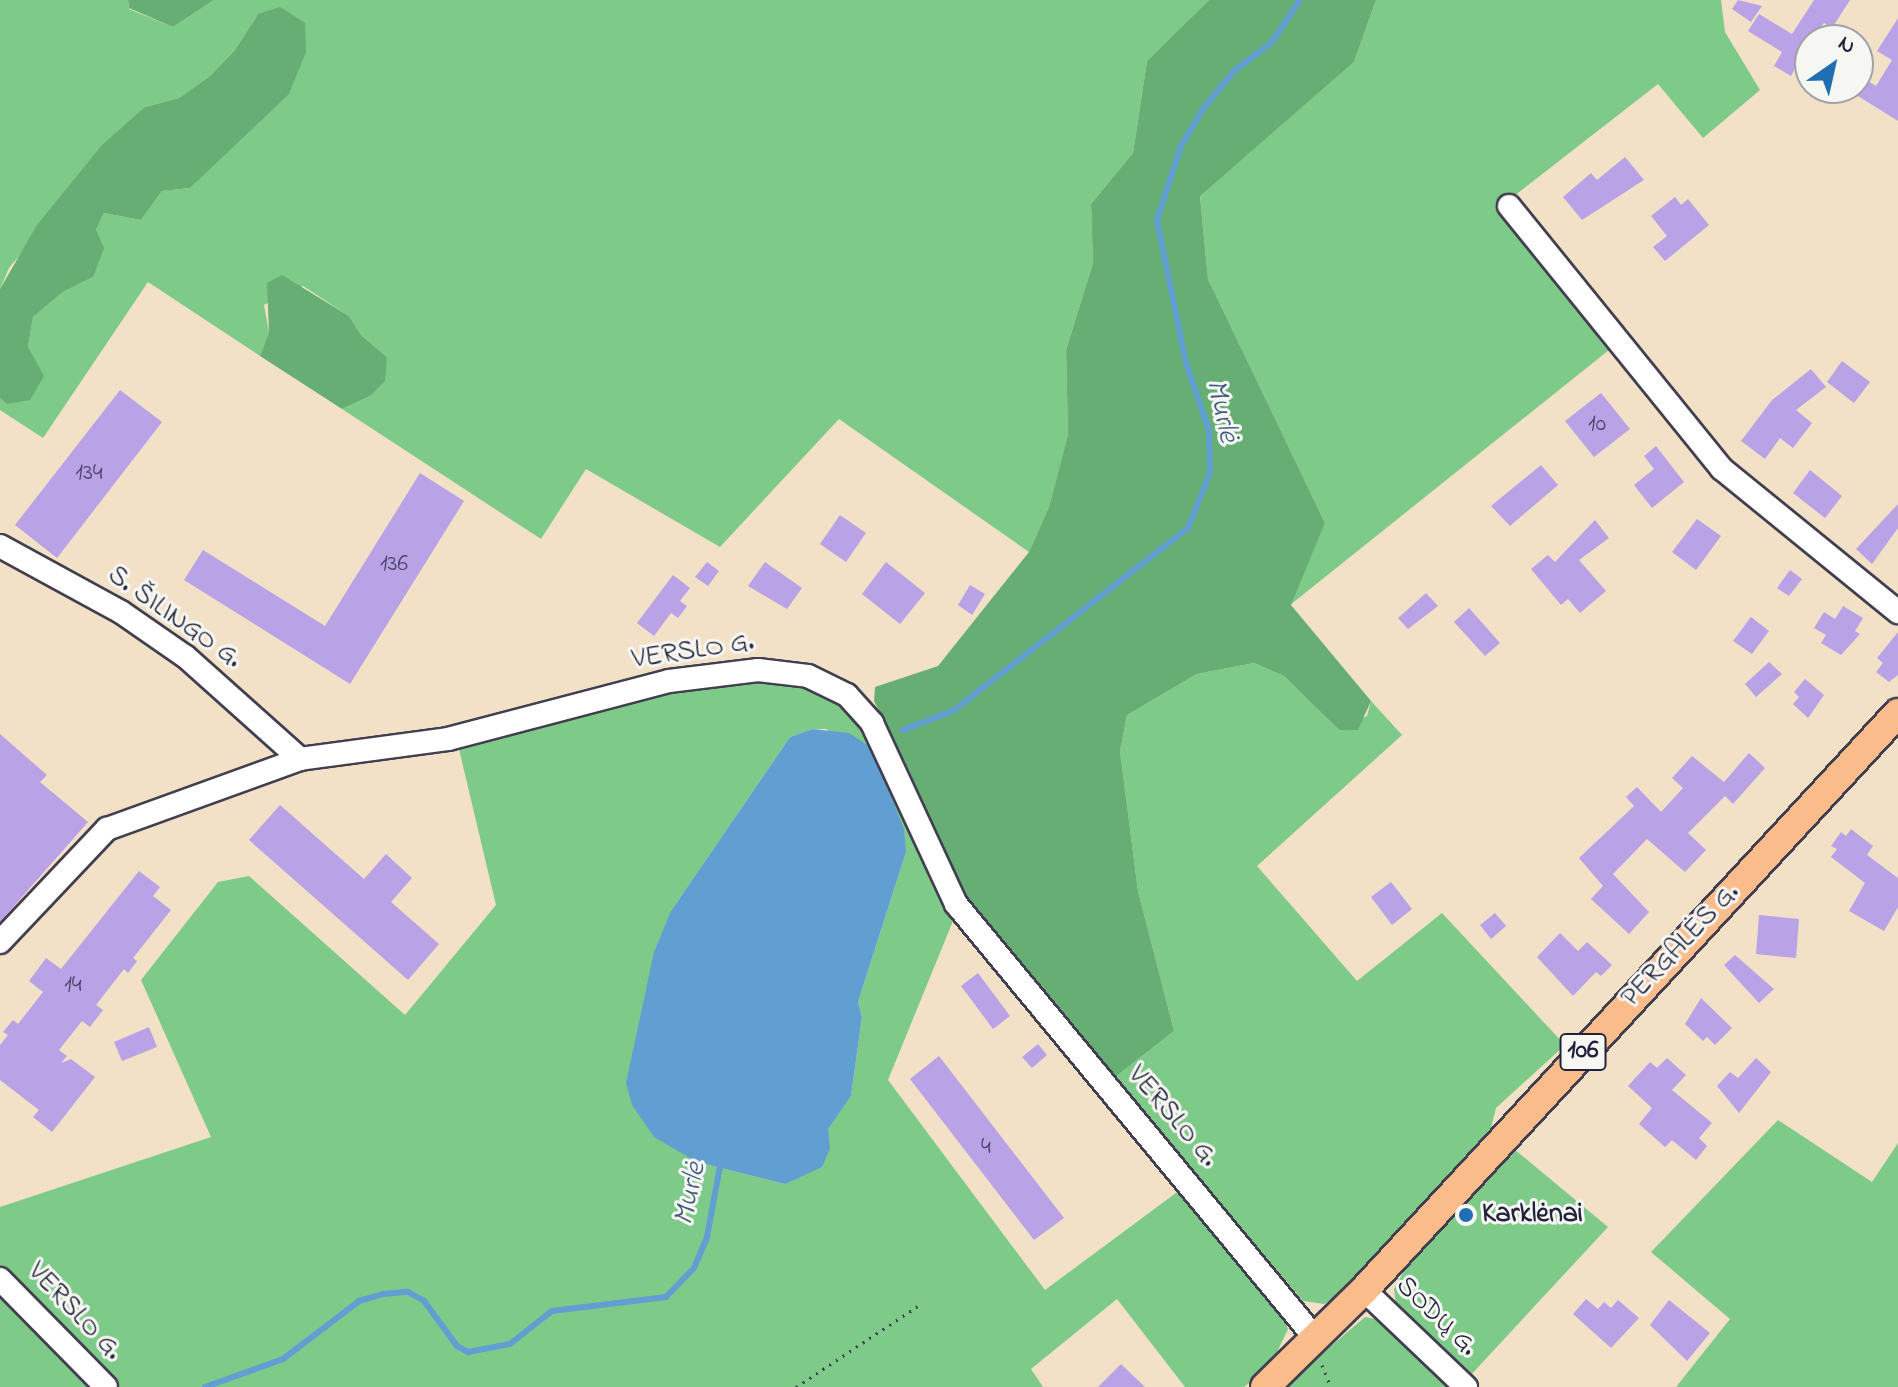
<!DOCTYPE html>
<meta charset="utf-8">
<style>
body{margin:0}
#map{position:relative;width:1898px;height:1387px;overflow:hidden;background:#f3e1c7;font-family:"Indie Flower",sans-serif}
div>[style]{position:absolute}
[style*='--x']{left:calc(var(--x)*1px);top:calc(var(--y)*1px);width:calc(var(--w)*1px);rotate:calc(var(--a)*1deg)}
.green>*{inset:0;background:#7eca88}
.forest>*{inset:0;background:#66ae74}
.water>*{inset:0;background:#619fd3}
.stream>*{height:6px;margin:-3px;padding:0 3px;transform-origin:3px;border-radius:3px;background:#619fd3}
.building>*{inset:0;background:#b9a2e5}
.path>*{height:3px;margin-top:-1.5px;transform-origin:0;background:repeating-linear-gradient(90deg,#413f50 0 2px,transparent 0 8px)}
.roads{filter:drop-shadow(2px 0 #413f50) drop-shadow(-2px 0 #413f50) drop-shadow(0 2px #413f50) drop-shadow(0 -2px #413f50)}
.minor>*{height:22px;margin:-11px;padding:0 11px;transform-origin:11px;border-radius:11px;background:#fff}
.major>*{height:28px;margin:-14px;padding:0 14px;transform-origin:14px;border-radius:14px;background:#fabc8b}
.dots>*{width:22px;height:22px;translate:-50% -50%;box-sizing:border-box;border:4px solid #f6f6f2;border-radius:50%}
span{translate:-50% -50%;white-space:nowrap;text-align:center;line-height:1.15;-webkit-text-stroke:6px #f6f6f2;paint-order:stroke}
.number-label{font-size:24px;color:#484266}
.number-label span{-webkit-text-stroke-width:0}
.shield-label span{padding:2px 6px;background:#f6f6f2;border:2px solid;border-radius:6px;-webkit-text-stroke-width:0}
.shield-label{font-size:26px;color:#22223b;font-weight:700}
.street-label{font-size:28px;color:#22223b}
.poi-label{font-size:28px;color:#22223b;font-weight:700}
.left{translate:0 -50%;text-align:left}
.water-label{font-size:30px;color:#3e5a7f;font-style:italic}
.north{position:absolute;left:1794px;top:24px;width:80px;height:80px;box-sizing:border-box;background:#f6f6f2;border:2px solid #a1a1a9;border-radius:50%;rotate:34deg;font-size:22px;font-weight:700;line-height:32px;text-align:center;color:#22223b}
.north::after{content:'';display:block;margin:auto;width:28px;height:36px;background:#1f6fb2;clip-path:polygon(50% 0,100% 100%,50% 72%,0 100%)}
</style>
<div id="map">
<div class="green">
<i style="clip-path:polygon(0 0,128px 0,129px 9px,173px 27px,214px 0,1209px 0,1147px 61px,1133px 153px,1091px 204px,1093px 263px,1066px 350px,1068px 436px,1049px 507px,1029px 552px,839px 419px,720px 547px,586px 469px,541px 539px,342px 409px,370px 396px,387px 357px,361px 335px,349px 316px,303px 286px,264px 305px,269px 332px,260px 356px,148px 282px,43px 438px,0 410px,0 398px,8px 404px,28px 347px,33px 317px,63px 292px,93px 277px,96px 230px,104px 213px,141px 220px,162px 191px,190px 188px,217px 161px,258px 14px,235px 50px,210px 76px,179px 98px,145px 107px,9px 268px,0 289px)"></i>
<i style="clip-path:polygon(1376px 0,1721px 0,1725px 32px,1760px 90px,1703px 138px,1658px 84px,1496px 210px,1609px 350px,1290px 605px,1325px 523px,1208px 279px,1200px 195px,1354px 62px)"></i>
<i style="clip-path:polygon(1254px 663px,1284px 676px,1339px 730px,1367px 716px,1371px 701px,1402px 735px,1257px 866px,1357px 981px,1442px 913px,1565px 1045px,1496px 1108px,1491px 1128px,1344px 1292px,1324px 1304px,1303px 1301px,1114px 1078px,1174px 1031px,1138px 891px,1120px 751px,1127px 715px,1197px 674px)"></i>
<i style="clip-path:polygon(evenodd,777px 682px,813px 688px,847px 703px,860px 716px,953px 921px,888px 1080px,1045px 1290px,1184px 1187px,1280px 1306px,1288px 1329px,1270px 1367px,1244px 1387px,1185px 1387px,1117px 1299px,1031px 1369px,1043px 1387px,0 1387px,0 1207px,211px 1137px,141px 980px,218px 882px,249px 876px,405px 1015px,496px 905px,458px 745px,674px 690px,777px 682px,813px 729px,827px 729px,906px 852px,858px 1002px,862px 1017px,851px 1096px,785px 1184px,697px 1162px,671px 911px,790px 737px,813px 729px)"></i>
<i style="clip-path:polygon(1778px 1120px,1872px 1182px,1898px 1143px,1898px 1387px,1676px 1387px,1730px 1319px,1651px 1252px)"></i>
<i style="clip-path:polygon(1514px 1149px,1608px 1227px,1468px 1378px,1396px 1305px,1394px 1289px,1408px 1264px)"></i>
<i style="clip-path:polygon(1365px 1317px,1380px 1320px,1453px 1387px,1283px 1387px)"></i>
</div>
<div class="forest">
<i style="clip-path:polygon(128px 0,214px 0,173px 27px,129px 8px)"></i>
<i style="clip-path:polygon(1209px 0,1376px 0,1354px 62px,1200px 196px,1208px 279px,1325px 523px,1291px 605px,1371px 701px,1358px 730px,1339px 730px,1284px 676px,1254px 663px,1197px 674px,1127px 715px,1120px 751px,1138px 891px,1174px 1031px,1114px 1078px,988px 930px,950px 876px,910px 773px,874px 701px,875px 687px,938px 666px,1029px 552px,1049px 507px,1068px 435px,1066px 350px,1093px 263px,1091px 204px,1133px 153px,1147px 61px)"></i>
<i style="clip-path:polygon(280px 7px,305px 23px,306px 52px,289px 94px,190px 188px,162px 191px,141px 220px,104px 213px,96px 230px,104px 248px,93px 277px,63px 292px,33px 317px,28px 347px,44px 376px,30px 400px,7px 404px,0 398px,0 289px,37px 225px,102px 145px,145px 107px,179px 98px,210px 76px,235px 50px,258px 14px)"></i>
<i style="clip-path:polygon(282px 275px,349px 316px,361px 335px,387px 357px,385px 381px,370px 396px,342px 409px,260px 356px,269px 332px,267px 283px)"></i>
</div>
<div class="water">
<i style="clip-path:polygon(813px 729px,849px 733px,872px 748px,904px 829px,906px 852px,858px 1002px,862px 1017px,851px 1096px,828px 1129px,830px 1148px,822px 1167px,785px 1184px,697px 1162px,654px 1137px,632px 1105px,626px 1083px,654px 952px,671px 911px,790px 737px)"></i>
</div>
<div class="stream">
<i style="--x:903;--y:730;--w:53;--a:-20.8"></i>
<i style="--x:953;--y:711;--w:298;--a:-37.9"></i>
<i style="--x:1188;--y:528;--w:59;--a:-68.2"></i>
<i style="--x:1210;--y:473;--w:42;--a:-91.4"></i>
<i style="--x:1209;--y:431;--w:72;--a:-108.7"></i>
<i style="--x:1186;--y:363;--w:146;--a:-101.5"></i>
<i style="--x:1157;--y:220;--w:78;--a:-72"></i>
<i style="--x:1181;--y:146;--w:43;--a:-59.3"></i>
<i style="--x:1203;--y:109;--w:49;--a:-50.8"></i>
<i style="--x:1234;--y:71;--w:48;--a:-37.3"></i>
<i style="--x:1272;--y:42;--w:50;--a:-56.3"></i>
<i style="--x:205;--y:1387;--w:83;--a:-19.7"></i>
<i style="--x:283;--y:1359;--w:96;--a:-37.3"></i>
<i style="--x:359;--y:1301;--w:25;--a:-16"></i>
<i style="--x:383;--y:1294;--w:25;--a:-5"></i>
<i style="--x:408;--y:1292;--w:18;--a:29"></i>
<i style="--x:424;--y:1301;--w:56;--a:53.7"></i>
<i style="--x:457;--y:1346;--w:13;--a:29"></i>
<i style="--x:468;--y:1352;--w:43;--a:-10.8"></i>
<i style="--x:510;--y:1344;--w:53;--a:-38.2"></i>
<i style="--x:552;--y:1311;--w:115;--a:-7"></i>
<i style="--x:666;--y:1297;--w:40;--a:-46"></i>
<i style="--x:694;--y:1268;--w:34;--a:-67"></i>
<i style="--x:707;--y:1237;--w:77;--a:-79.6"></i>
</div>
<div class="building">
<i style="clip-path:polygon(1738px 0,1762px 6px,1751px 22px,1732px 9px)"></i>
<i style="clip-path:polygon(1814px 0,1850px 0,1832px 28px,1824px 23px,1810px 40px,1791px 76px,1774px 66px,1782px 52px,1748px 31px,1759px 14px,1792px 34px)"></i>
<i style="clip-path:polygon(1898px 18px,1898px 121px,1858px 96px,1858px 75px,1876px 86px,1892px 60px,1877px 51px)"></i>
<i style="clip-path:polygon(1625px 157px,1644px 180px,1582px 220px,1563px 197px,1591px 173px,1597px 180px)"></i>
<i style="clip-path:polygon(1675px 197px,1681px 205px,1688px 199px,1709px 225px,1665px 261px,1653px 247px,1667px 236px,1651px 216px)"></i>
<i style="clip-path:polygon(1842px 361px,1870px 382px,1854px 403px,1827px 382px)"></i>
<i style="clip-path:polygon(1811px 369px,1826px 387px,1796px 410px,1812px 423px,1793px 448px,1780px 438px,1765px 459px,1741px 441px,1772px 400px)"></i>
<i style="clip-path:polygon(120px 390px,162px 422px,57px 558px,15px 525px)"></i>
<i style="clip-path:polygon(1601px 393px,1630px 429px,1594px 457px,1565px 421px)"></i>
<i style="clip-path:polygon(1656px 446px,1684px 482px,1652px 508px,1634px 485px,1654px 469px,1644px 456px)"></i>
<i style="clip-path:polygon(1541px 465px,1558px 485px,1510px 526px,1491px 506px)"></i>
<i style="clip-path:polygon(1810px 470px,1842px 496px,1825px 518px,1793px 493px)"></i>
<i style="clip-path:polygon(420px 473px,464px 501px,350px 684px,184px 580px,203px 550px,325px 626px)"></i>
<i style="clip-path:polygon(1898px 504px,1898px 528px,1872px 564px,1856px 549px)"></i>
<i style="clip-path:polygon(840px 515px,866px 533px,846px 562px,820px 544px)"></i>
<i style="clip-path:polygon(1697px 519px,1721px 536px,1696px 570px,1672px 552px)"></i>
<i style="clip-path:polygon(1595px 520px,1609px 538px,1579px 560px,1606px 591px,1580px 613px,1568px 599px,1561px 605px,1531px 569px,1548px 555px,1555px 562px)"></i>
<i style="clip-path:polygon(707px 562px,719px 571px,708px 586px,695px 577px)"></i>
<i style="clip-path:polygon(765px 562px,802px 588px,787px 609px,748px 586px)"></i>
<i style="clip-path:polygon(886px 562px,925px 593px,900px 624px,862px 594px)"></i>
<i style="clip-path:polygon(1790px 570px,1802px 579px,1789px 596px,1777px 588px)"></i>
<i style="clip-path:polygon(673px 575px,690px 588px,680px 601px,687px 606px,678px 618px,671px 613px,654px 636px,637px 623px)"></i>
<i style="clip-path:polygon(970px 585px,985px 594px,972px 615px,958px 605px)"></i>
<i style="clip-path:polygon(1426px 593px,1438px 606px,1408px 629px,1398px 618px)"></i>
<i style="clip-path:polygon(1843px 606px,1863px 618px,1855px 631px,1860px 634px,1841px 655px,1821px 643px,1826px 635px,1814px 628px,1824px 612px,1835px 619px)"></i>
<i style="clip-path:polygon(1469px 608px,1500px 643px,1485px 656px,1454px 622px)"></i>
<i style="clip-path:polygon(1751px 617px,1769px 631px,1752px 654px,1733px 641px)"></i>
<i style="clip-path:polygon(1898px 632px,1898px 675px,1889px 682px,1876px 672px,1883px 663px,1877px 658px)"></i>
<i style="clip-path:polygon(1769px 662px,1782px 674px,1756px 697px,1745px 684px)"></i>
<i style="clip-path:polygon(1805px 679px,1824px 695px,1808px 718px,1793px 704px,1799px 697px,1794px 692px)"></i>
<i style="clip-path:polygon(0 734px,47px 775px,40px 782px,88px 822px,0 922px)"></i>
<i style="clip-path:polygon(1749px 753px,1765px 768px,1733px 804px,1725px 796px,1688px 833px,1706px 850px,1685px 872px,1647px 839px,1613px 874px,1649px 912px,1629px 934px,1591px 899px,1603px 886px,1579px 858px,1634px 806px,1626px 797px,1637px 787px,1661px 812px,1683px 788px,1672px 778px,1692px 756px,1724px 782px)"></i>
<i style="clip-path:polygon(280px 805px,364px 879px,386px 854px,412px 878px,391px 902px,439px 944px,408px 980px,249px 840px)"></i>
<i style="clip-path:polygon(1851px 829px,1873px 846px,1867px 855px,1898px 878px,1898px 907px,1884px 931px,1849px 911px,1865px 883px,1831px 857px,1837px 849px,1831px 846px,1841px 832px,1846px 836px)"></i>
<i style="clip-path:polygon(139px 871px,160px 887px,153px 896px,171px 910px,133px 958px,137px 961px,128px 973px,124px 969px,96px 1005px,103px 1010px,90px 1027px,82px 1021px,59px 1050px,67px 1056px,61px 1063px,71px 1059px,95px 1077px,52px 1132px,33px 1117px,39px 1110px,0 1080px,0 1045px,8px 1035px,3px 1032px,13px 1020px,18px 1024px,43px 992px,29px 981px,46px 958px,61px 969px)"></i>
<i style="clip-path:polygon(1391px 882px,1412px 909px,1392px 925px,1371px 897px)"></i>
<i style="clip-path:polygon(1495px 913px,1506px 926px,1491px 939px,1480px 925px)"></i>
<i style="clip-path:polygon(1759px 915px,1799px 919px,1796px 958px,1756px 954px)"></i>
<i style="clip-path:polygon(1560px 933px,1578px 951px,1587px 942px,1612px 965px,1601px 976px,1596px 972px,1573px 996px,1537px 957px)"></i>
<i style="clip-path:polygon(1735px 955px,1774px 989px,1759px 1003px,1724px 965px)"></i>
<i style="clip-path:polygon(978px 973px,1010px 1016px,993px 1029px,961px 986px)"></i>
<i style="clip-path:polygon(1701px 998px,1732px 1028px,1715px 1045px,1707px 1037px,1703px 1041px,1685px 1024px)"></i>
<i style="clip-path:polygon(149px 1027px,157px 1047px,122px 1061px,114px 1042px)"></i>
<i style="clip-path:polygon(1038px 1044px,1047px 1055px,1032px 1068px,1022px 1057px)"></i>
<i style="clip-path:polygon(939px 1056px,1064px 1218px,1034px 1240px,910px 1079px)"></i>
<i style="clip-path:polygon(1667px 1058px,1686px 1075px,1672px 1090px,1712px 1123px,1699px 1138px,1707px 1146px,1696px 1160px,1672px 1140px,1665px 1147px,1639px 1124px,1652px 1108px,1628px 1086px,1650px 1062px,1657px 1068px)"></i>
<i style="clip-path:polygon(1756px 1058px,1771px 1072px,1739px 1113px,1717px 1086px,1730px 1072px,1738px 1078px)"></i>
<i style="clip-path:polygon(1586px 1299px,1598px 1309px,1604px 1302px,1611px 1308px,1618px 1300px,1639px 1318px,1611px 1348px,1573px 1314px)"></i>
<i style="clip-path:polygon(1669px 1300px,1710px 1333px,1687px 1361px,1650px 1325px)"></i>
<i style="clip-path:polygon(1121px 1364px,1145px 1387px,1098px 1387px)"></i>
</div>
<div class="path">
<i style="--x:1322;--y:1365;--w:24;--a:68"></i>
<i style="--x:796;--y:1387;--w:150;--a:-33.6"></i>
</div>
<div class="roads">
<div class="minor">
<i style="--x:1509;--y:206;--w:338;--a:51"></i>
<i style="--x:1722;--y:469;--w:227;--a:39.1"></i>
<i style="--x:0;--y:546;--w:138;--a:28.6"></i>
<i style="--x:121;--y:612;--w:79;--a:34.7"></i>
<i style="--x:186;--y:657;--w:153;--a:41.8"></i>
<i style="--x:0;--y:942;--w:156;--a:-46.6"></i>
<i style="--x:107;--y:829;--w:205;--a:-19.9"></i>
<i style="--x:300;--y:759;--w:149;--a:-7.7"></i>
<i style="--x:448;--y:739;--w:228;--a:-14.7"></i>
<i style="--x:669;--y:681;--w:90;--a:-7"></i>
<i style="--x:758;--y:670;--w:50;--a:6.8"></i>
<i style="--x:808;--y:676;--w:43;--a:26"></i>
<i style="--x:847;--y:695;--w:38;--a:48"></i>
<i style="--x:872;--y:723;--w:200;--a:65.1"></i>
<i style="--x:956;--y:904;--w:565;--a:50.39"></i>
<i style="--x:0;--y:1279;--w:151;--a:45.5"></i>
<i style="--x:1364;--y:1290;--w:141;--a:43.6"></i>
</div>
<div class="major">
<i style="--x:1265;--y:1387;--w:139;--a:-44.4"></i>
<i style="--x:1364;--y:1290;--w:786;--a:-47.22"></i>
</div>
</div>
<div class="dots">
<i style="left:1466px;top:1215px;background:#1f6fb2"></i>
</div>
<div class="number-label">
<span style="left:1597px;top:425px">10</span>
<span style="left:89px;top:474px">134</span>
<span style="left:394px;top:565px">136</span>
<span style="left:73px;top:986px">14</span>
<span style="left:986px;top:1148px">4</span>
</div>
<div class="shield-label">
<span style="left:1583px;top:1052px">106</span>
</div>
<div class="street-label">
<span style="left:174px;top:618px;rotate:35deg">S. ŠILINGO G.</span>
<span style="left:693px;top:652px;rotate:-9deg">VERSLO G.</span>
<span style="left:1681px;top:946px;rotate:-47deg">PERGALĖS G.</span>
<span style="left:1172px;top:1117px;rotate:49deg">VERSLO G.</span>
<span style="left:74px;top:1312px;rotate:46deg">VERSLO G.</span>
<span style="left:1436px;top:1317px;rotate:44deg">SODŲ G.</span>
</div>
<div class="poi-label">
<span class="left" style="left:1482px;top:1215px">Karklėnai</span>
</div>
<div class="water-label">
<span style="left:1221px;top:411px;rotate:77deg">Murlė</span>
<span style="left:691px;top:1194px;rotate:-78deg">Murlė</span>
</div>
<div class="north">N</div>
</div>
